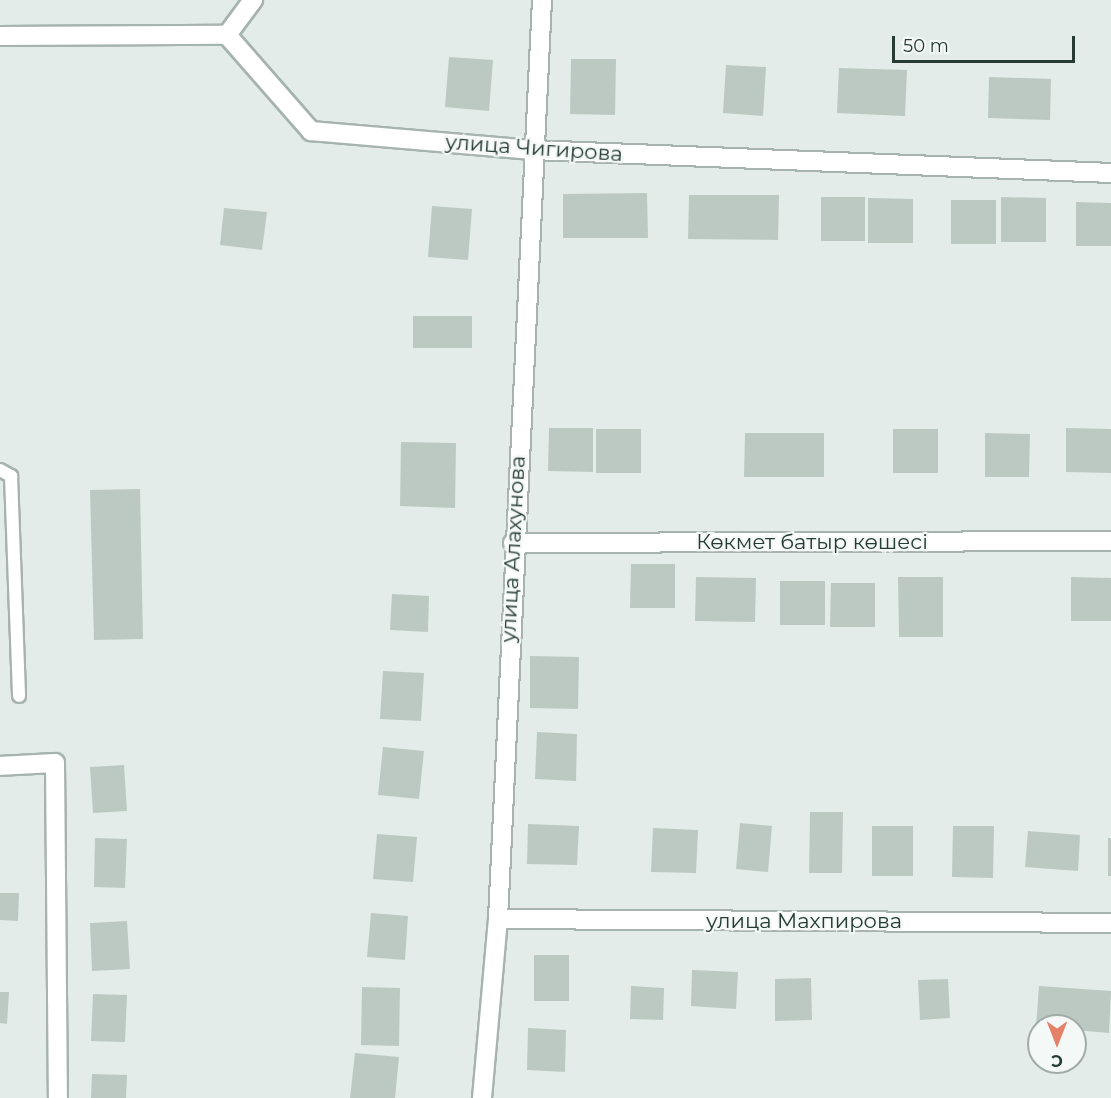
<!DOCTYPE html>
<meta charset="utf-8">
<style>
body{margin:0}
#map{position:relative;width:1111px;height:1098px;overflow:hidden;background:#e3ece8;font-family:Montserrat,sans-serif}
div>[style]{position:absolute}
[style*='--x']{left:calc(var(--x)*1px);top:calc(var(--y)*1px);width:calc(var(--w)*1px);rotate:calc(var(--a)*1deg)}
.building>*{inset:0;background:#bcc9c3}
.roads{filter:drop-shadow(2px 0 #a6b3ae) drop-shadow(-2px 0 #a6b3ae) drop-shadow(0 2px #a6b3ae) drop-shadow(0 -2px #a6b3ae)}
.lane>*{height:12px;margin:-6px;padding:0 6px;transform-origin:6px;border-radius:6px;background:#fff}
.street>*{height:18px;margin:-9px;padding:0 9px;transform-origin:9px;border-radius:9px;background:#fff}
span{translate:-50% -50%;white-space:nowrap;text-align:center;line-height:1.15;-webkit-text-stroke:4.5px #f4f8f6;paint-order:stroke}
.street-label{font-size:21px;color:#253b34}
.north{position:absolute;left:1027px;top:1014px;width:60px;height:60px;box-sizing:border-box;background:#f4f8f6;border:2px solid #a1aca8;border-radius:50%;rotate:180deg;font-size:16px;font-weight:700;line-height:24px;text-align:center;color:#253b34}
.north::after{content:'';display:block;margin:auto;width:21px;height:27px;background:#e48269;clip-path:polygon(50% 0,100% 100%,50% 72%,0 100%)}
.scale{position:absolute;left:892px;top:36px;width:183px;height:27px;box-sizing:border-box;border:3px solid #253b34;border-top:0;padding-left:8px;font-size:18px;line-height:21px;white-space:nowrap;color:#253b34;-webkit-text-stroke:4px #f4f8f6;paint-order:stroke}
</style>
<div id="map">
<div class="building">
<i style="clip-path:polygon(449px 57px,493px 60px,489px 111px,445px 107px)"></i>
<i style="clip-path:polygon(571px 59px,616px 59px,615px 115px,570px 114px)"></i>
<i style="clip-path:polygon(726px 65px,766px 67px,763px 116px,723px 113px)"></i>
<i style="clip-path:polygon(839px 68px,907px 70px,905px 116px,837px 113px)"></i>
<i style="clip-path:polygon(989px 77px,1051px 79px,1050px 120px,988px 118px)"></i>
<i style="clip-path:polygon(647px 193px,648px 238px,563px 238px,563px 194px)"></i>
<i style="clip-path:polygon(689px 195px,779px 195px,778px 240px,688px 239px)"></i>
<i style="clip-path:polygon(821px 197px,865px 197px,865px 241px,821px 241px)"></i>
<i style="clip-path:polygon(1001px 197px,1046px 198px,1046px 242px,1001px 242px)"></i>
<i style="clip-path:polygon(868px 198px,913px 199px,913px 243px,868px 243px)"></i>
<i style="clip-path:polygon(951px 200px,996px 200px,996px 244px,951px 244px)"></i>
<i style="clip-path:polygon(1076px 202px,1111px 203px,1111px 246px,1076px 246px)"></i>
<i style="clip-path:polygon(432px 206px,472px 209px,468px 260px,428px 257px)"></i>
<i style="clip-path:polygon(224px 208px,267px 212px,262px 250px,220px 245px)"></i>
<i style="clip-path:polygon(413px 316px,472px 316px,472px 348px,413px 348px)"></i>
<i style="clip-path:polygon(549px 428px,593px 428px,593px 472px,548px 471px)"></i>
<i style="clip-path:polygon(1066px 428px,1111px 429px,1111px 473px,1066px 472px)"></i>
<i style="clip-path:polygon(596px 429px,641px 429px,641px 473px,596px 473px)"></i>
<i style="clip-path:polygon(893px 429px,938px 429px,938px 473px,893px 473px)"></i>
<i style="clip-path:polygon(745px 433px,824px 433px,824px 477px,744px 477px)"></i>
<i style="clip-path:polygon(985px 433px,1030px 434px,1029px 477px,985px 477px)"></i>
<i style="clip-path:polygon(401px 442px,456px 443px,455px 508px,400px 506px)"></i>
<i style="clip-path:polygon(140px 489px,143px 639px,94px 640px,90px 490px)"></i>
<i style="clip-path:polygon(631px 564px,675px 564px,675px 608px,630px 608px)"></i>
<i style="clip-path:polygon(696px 577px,756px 578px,755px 622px,695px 621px)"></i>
<i style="clip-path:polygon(898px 577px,943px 577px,943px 637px,899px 637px)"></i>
<i style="clip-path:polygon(1071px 577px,1111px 578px,1111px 621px,1071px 621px)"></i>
<i style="clip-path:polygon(780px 581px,825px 581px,825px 625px,780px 625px)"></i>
<i style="clip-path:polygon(831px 583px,875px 583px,875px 627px,830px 627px)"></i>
<i style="clip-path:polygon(392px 594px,429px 596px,428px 632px,390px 630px)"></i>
<i style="clip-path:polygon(530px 656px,579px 657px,578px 709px,530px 708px)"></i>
<i style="clip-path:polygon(383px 671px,424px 673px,421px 721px,380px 719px)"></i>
<i style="clip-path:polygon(537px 732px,577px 734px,576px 781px,535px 779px)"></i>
<i style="clip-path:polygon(383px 747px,424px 751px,419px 799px,378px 795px)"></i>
<i style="clip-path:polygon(124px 765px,127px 811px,93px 813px,90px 767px)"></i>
<i style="clip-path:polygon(810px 812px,843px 812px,842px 873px,809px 873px)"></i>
<i style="clip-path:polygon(740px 823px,772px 826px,768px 872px,736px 869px)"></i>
<i style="clip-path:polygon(528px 824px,579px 826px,577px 865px,527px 864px)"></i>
<i style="clip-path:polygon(872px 826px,913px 826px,913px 876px,872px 876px)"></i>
<i style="clip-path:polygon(953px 826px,994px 826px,993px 878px,952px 877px)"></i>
<i style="clip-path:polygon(653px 828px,698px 830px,696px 873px,651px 872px)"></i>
<i style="clip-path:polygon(1028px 831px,1080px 835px,1078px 871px,1025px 867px)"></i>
<i style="clip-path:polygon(377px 834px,417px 837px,413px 882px,373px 879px)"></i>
<i style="clip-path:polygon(95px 838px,127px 839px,125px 888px,94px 887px)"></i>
<i style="clip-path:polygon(1108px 838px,1111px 838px,1111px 876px,1108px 876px)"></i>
<i style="clip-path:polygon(0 893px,19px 893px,18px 921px,0 920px)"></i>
<i style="clip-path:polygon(371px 913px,408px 916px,405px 960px,367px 957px)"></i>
<i style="clip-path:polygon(127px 921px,130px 969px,92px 971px,90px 923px)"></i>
<i style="clip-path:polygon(534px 955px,569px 955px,569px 1001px,534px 1001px)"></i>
<i style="clip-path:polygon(692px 970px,738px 972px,736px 1009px,691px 1006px)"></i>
<i style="clip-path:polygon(811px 978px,812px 1020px,775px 1021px,775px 979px)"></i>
<i style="clip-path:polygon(948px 979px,950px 1018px,920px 1020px,918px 980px)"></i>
<i style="clip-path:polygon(631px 986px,664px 988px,663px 1020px,630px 1019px)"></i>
<i style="clip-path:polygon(1039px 986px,1111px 991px,1109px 1033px,1075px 1030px,1075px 1026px,1036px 1027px)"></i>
<i style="clip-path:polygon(362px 987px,400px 988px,399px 1046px,361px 1045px)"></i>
<i style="clip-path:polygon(0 992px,9px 992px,7px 1024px,0 1023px)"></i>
<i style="clip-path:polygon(93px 994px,127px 995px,125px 1042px,91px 1041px)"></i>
<i style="clip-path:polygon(528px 1028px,566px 1030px,565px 1072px,527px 1070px)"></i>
<i style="clip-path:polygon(355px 1053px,399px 1057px,395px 1098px,350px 1098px)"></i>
<i style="clip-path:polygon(92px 1074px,127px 1075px,126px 1098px,91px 1098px)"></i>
</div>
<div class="roads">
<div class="lane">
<i style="--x:0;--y:470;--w:13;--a:29"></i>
<i style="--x:11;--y:476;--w:220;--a:87.9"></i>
</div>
<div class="street">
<i style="--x:227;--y:35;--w:44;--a:-53.4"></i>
<i style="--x:0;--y:36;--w:227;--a:-0.3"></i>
<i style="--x:227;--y:35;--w:128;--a:48.8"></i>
<i style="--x:311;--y:131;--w:222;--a:4.9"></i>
<i style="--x:532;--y:150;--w:579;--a:2.27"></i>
<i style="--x:513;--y:543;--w:598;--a:-0.19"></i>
<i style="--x:0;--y:766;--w:55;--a:-3.1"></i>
<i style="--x:55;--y:763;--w:335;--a:89.5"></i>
<i style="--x:498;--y:919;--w:613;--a:0.37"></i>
<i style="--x:482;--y:1098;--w:180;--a:-84.9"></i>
<i style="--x:498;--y:919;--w:920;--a:-87.26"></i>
</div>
</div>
<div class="street-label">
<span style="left:534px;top:148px;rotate:4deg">улица Чигирова</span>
<span style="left:812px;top:542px">Көкмет батыр көшесі</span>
<span style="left:513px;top:549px;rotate:-87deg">улица Алахунова</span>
<span style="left:804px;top:921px">улица Махпирова</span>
</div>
<div class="north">С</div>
<div class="scale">50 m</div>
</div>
